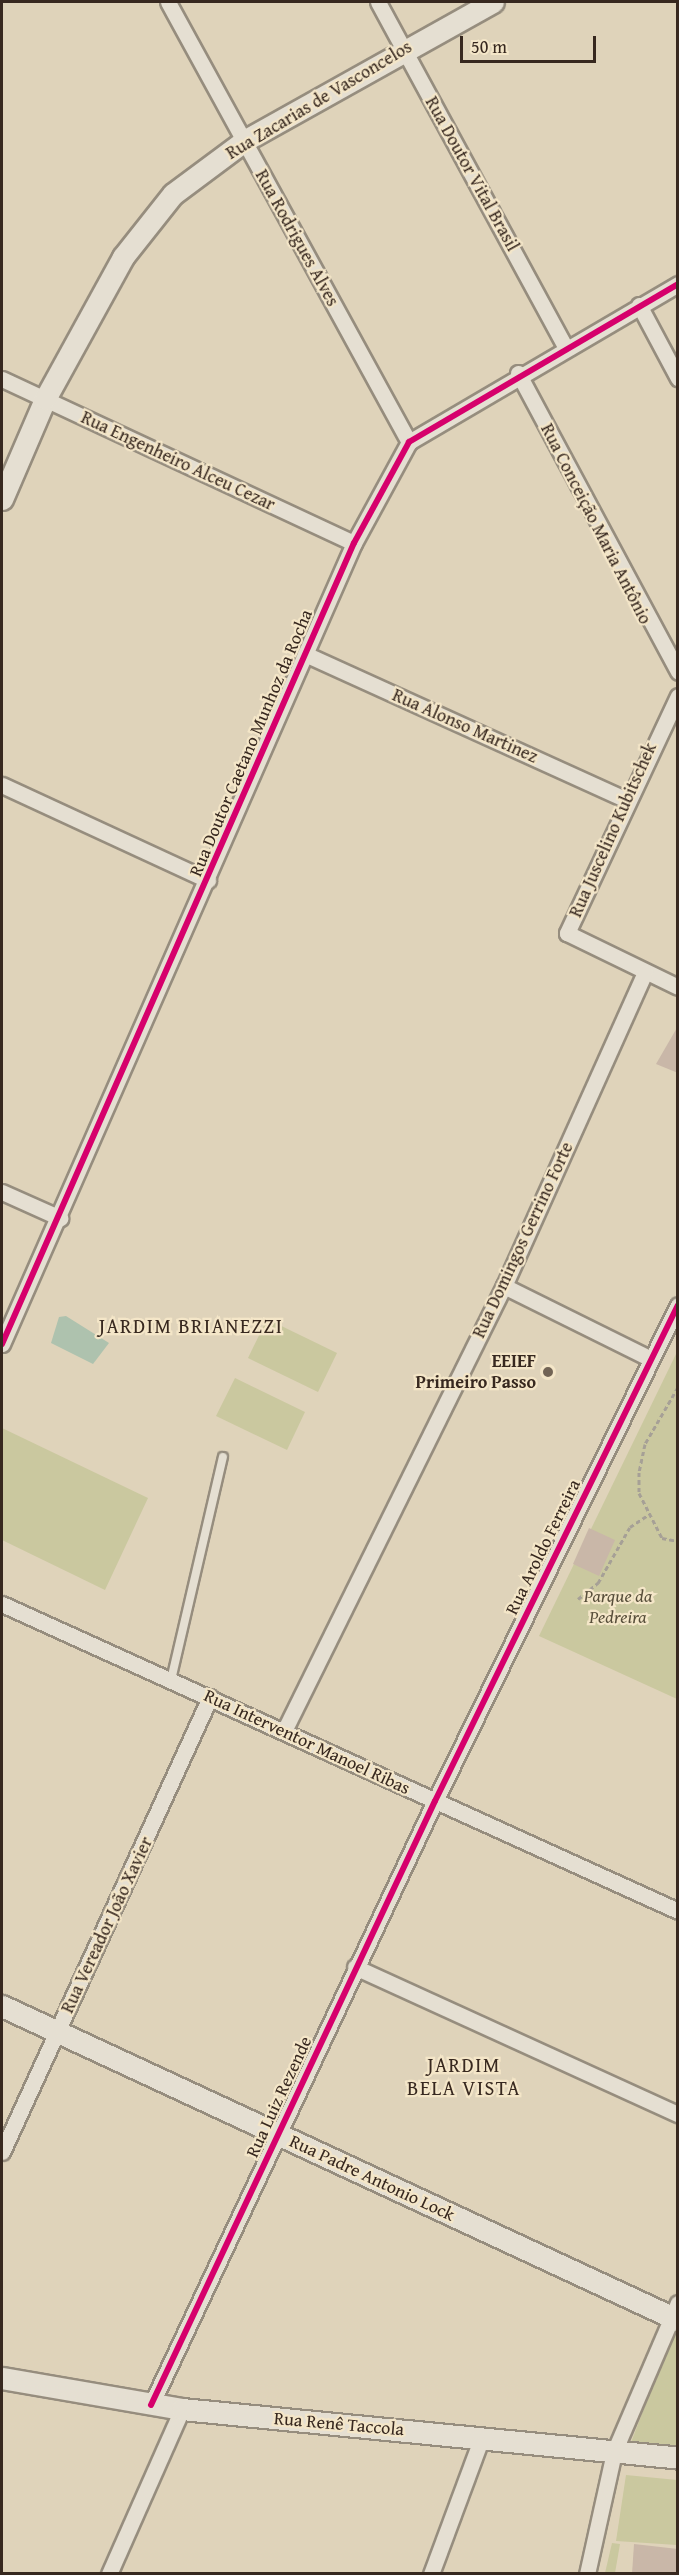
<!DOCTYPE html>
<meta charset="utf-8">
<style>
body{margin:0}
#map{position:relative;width:679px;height:2575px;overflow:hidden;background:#dfd3ba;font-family:"Gentium Book Plus",serif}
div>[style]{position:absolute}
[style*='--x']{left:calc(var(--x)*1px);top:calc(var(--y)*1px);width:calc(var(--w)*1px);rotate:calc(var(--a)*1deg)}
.green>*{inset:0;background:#cac89f}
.water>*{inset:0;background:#aec2ae}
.building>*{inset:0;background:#c9b7a8}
.path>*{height:3px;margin-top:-1.5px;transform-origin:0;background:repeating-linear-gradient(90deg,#a6a096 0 4.5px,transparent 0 7.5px)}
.roads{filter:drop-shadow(2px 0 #968d7e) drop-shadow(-2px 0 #968d7e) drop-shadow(0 2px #968d7e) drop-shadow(0 -2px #968d7e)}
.lane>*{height:8px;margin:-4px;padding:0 4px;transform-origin:4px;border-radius:4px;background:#e5dfd2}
.street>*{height:15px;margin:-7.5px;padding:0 7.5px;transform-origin:7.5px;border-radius:7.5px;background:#e5dfd2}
.secondary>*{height:21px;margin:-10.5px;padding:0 10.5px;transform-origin:10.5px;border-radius:10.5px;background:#e5dfd2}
.cycleway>*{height:6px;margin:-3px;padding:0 3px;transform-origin:3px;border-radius:3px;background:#d6006c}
.dots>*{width:16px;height:16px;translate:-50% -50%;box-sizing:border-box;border:3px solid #f4e6c8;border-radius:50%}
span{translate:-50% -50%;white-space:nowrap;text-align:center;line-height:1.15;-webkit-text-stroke:4.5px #f4e6c8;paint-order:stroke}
.street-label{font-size:18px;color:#37281f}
.poi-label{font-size:18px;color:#37281f;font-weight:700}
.right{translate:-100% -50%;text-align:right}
.park-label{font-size:18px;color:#574e3a;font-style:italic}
.neighbourhood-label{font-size:20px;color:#37281f;letter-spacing:1.5px}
.frame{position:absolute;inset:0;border:3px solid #37281f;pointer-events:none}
.scale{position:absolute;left:460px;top:36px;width:136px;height:27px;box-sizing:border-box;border:3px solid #37281f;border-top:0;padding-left:8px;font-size:18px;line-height:21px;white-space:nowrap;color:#37281f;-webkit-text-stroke:4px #f4e6c8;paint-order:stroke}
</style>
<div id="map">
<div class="green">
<i style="clip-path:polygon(267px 1319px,337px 1353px,318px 1392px,248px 1358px)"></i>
<i style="clip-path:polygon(677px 1352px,677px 1699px,539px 1636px)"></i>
<i style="clip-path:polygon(235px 1378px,305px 1412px,287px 1450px,216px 1416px)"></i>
<i style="clip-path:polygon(2px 1428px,148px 1498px,105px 1590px,2px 1540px)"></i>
<i style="clip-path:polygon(673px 2333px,678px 2335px,677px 2449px,630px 2445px)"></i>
<i style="clip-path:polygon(626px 2475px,677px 2480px,677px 2545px,616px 2541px)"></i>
<i style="clip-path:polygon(612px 2543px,620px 2544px,615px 2573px,605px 2573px)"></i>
</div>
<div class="water">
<i style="clip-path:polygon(66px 1316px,109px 1343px,93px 1364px,51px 1343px,59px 1317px)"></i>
</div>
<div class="building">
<i style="clip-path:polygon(678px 1026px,678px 1073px,656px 1064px)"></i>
<i style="clip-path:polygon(589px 1528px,615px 1540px,599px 1576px,573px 1564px)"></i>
<i style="clip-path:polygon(634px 2544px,678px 2549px,678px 2574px,632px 2574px)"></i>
</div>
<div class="path">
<i style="--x:678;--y:1387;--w:66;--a:120.1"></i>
<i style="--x:645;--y:1444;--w:29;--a:102"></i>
<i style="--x:639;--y:1472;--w:21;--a:90"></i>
<i style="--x:639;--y:1493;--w:51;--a:62.9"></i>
<i style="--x:662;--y:1538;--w:16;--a:11"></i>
<i style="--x:578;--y:1599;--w:26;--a:-39"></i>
<i style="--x:598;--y:1583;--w:64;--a:-60.3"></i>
<i style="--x:630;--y:1527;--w:23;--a:-34"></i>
</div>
<div class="roads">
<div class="lane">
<i style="--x:171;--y:1680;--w:229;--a:-76.9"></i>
</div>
<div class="street">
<i style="--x:168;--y:2;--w:502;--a:61.29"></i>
<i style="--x:378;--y:2;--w:392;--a:61.5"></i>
<i style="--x:639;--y:305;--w:83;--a:61.9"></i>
<i style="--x:518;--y:373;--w:339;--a:61.8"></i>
<i style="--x:2;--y:379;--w:388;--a:25"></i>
<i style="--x:305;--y:654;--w:351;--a:24.4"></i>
<i style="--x:678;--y:696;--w:262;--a:115.1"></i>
<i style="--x:567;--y:933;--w:123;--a:25.9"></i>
<i style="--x:2;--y:785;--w:227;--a:24.8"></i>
<i style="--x:2;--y:1192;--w:64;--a:24.1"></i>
<i style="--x:504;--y:1286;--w:164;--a:26.4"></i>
<i style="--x:2;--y:1344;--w:875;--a:-66.28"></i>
<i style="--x:354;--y:543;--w:115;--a:-61.4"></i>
<i style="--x:409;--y:442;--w:312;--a:-30.4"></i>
<i style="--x:2;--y:1604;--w:742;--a:24.42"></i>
<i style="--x:284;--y:1731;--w:496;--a:-63.7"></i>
<i style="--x:504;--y:1286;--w:344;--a:-65.8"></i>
<i style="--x:355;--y:1967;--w:355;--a:24.5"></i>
<i style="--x:2;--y:2152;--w:500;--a:-65.43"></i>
<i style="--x:151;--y:2405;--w:667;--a:-64.82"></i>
<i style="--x:435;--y:1801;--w:552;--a:-63.9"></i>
<i style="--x:109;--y:2574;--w:180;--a:-66.1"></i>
<i style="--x:431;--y:2574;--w:146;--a:-69.6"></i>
<i style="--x:587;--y:2574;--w:125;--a:-77.5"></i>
<i style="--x:614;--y:2452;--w:162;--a:-66.8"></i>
</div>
<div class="secondary">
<i style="--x:2;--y:499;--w:109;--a:-66.7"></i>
<i style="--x:45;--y:399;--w:162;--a:-61.2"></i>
<i style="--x:123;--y:257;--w:80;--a:-51.6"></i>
<i style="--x:173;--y:194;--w:89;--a:-36.7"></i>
<i style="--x:244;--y:141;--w:285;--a:-29.2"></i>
<i style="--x:2;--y:2006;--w:745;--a:24.91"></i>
<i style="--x:2;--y:2378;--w:183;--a:9.8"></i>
<i style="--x:182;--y:2409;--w:498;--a:5.6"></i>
</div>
</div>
<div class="cycleway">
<i style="--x:2;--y:1344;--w:875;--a:-66.28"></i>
<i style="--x:354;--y:543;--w:115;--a:-61.4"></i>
<i style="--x:409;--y:442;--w:312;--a:-30.4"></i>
<i style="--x:151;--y:2405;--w:667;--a:-64.82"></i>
<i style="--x:435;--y:1801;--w:552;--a:-63.9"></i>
</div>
<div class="dots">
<i style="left:548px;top:1372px;background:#726455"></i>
</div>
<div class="street-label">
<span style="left:319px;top:100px;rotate:-31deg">Rua Zacarias de Vasconcelos</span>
<span style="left:472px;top:174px;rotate:61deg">Rua Doutor Vital Brasil</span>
<span style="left:297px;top:238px;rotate:61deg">Rua Rodrigues Alves</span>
<span style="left:178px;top:461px;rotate:25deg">Rua Engenheiro Alceu Cezar</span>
<span style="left:596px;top:524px;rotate:63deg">Rua Conceição Maria Antônio</span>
<span style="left:465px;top:726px;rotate:24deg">Rua Alonso Martinez</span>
<span style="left:251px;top:743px;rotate:-67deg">Rua Doutor Caetano Munhoz da Rocha</span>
<span style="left:613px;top:830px;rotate:-66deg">Rua Juscelino Kubitschek</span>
<span style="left:523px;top:1240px;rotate:-65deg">Rua Domingos Gerrino Forte</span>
<span style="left:543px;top:1547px;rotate:-64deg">Rua Aroldo Ferreira</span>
<span style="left:307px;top:1742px;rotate:25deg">Rua Interventor Manoel Ribas</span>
<span style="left:107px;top:1925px;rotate:-65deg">Rua Vereador João Xavier</span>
<span style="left:279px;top:2097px;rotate:-65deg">Rua Luiz Rezende</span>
<span style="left:372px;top:2178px;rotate:25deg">Rua Padre Antonio Lock</span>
<span style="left:339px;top:2424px;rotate:5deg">Rua Renê Taccola</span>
</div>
<div class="poi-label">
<span class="right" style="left:536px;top:1372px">EEIEF<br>Primeiro Passo</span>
</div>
<div class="park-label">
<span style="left:618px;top:1607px">Parque da<br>Pedreira</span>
</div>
<div class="neighbourhood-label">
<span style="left:191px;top:1325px">JARDIM BRIANEZZI</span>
<span style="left:464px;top:2076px">JARDIM<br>BELA VISTA</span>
</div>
<div class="frame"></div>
<div class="scale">50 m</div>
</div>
